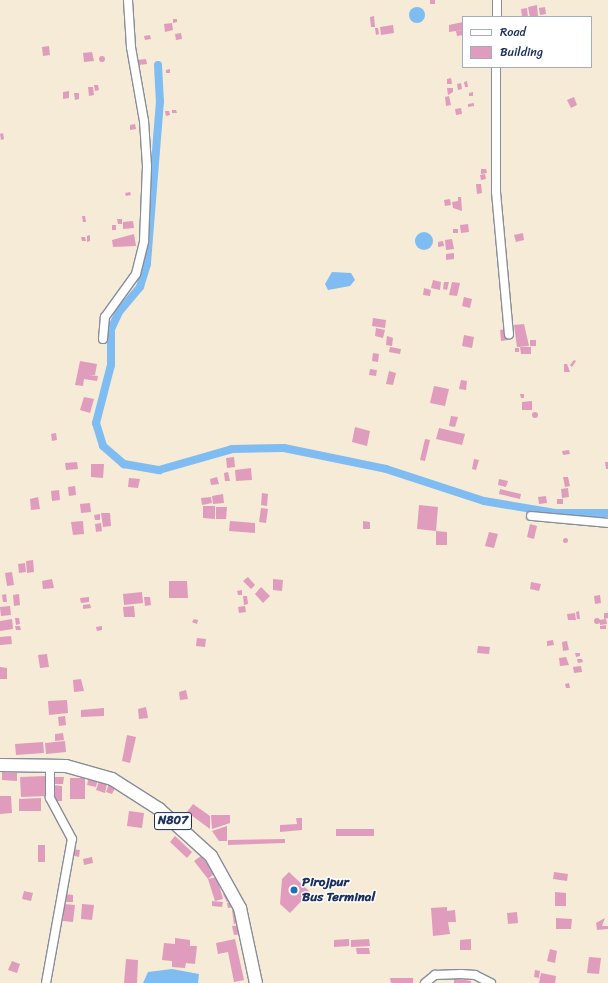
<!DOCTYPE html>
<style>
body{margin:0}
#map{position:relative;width:608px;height:983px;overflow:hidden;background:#f5ebd7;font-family:Sriracha,sans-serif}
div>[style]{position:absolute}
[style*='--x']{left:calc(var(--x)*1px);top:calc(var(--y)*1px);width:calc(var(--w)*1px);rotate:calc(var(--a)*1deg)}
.water>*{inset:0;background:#7ebcf2}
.round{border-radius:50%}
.canal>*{height:8px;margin:-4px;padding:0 4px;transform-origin:4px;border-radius:4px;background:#7ebcf2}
.building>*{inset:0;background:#e09cbc}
.roads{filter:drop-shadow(1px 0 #888d9a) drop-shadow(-1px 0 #888d9a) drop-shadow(0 1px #888d9a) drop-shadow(0 -1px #888d9a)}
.minor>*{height:8px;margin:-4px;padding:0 4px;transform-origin:4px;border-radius:4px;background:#fff}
.highway>*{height:12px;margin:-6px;padding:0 6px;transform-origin:6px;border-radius:6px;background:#fff}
.dots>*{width:11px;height:11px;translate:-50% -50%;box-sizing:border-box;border:2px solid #fff;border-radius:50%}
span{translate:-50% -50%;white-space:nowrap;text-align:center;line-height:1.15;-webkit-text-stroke:3px #fff;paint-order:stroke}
.shield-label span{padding:1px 3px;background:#fff;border:1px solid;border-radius:3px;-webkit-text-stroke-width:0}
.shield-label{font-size:12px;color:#1b2f5e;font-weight:700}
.poi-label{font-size:13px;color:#1b2f5e;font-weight:700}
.left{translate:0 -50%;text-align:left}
.legend{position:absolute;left:462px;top:16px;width:130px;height:52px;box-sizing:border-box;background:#fff;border:1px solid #a4acbf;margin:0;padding:5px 7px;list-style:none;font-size:12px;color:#1b2f5e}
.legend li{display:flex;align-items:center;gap:8px;height:20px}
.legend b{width:20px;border:1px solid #a4acbf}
</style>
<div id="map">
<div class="water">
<i class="round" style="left:409px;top:7px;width:16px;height:16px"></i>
<i class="round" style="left:415px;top:232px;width:18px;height:18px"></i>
<i style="clip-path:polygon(332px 272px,351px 273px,355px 280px,350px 286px,328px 290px,325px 284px)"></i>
<i style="clip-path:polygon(172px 969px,199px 974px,198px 983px,143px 983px,148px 972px)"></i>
</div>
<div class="canal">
<i style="--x:158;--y:65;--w:36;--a:87"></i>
<i style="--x:160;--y:101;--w:164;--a:94.6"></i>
<i style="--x:147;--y:264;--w:24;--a:107"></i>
<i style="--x:140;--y:287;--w:33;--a:130"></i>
<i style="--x:119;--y:312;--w:19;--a:115"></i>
<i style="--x:111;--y:329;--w:36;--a:90"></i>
<i style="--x:111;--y:365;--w:60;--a:104.5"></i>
<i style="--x:96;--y:423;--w:24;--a:73"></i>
<i style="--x:103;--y:446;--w:28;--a:41"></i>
<i style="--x:124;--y:464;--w:36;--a:10"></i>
<i style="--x:159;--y:470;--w:76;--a:-16"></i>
<i style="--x:232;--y:449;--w:52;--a:-1.1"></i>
<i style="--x:284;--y:448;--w:104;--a:11.6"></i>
<i style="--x:386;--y:469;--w:103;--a:18.1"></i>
<i style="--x:484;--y:501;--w:72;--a:9.6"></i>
<i style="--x:555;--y:513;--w:53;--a:0"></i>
</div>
<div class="building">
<i style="clip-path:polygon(430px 0,435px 0,435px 4px,430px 4px)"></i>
<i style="clip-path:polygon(537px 5px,538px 17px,530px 17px,528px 7px)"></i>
<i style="clip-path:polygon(545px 7px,546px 14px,540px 15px,539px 8px)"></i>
<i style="clip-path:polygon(527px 8px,528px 17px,522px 17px,521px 9px)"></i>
<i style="clip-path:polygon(374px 16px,375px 27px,371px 27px,370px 17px)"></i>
<i style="clip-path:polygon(173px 19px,177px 19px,177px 22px,173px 23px)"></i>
<i style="clip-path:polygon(463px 22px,463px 30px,449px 32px,449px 25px)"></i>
<i style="clip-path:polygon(172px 23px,173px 30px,165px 32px,164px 24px)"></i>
<i style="clip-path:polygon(393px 25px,394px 33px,381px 35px,380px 27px)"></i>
<i style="clip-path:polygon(375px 28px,378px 28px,379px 34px,376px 35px)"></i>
<i style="clip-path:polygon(463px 30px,463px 35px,457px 36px,456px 31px)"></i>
<i style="clip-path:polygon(181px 33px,182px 39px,176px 40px,175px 34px)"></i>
<i style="clip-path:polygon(150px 35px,151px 39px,145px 40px,144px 36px)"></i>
<i style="clip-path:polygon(49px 46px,50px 55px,43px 56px,42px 47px)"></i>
<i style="clip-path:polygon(92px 52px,94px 61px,84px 62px,83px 53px)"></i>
<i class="round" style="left:99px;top:56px;width:6px;height:6px"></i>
<i style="clip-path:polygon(146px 59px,147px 64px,138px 65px,137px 60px)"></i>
<i style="clip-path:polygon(170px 69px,170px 73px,166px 73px,166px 70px)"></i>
<i style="clip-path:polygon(451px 78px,452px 84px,447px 84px,447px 79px)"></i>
<i style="clip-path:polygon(467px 81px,468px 87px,465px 87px,464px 82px)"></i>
<i style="clip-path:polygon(461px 83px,462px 89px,458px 90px,457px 84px)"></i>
<i style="clip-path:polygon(94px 85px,98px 85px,99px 90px,95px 91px)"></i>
<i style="clip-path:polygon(88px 87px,93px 87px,94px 95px,89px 96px)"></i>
<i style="clip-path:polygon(447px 88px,453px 88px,453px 92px,448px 95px)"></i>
<i style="clip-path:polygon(69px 91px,69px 98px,63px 99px,63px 92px)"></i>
<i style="clip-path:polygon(473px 92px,473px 96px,469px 96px,469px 93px)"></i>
<i style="clip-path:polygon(74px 93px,79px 93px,79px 99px,75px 100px)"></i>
<i style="clip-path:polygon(449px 96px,451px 105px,446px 106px,445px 97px)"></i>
<i style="clip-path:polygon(574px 97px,577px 105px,571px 108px,567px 100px)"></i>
<i style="clip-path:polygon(474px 103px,474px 106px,468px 107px,468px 104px)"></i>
<i style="clip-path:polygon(461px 108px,462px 114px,456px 115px,455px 109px)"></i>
<i style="clip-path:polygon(172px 110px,176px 110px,177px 113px,172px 113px)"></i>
<i style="clip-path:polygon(165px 111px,169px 111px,170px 115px,166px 116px)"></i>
<i style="clip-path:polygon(135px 124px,136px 129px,130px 130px,130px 125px)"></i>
<i style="clip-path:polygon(3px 133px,4px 139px,1px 140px,0 134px)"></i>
<i style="clip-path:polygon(481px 169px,486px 169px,487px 173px,481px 174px)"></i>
<i style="clip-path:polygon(485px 174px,486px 179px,481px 180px,480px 175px)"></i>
<i style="clip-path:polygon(476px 184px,481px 184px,482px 193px,477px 194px)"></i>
<i style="clip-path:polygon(130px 192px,131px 195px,126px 196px,125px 193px)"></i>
<i style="clip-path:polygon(458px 197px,461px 197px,462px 211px,453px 208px,452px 202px,458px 201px)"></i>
<i style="clip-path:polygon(450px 199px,451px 205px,445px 206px,444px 200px)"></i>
<i style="clip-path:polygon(82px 216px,85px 216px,86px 222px,83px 222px)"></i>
<i style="clip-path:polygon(117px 219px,122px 219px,122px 224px,118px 224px)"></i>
<i style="clip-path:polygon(133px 221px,134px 228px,123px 229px,123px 222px)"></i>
<i style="clip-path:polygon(468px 224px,469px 232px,461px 233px,460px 225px)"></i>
<i style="clip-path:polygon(112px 225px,116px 225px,116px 230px,112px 230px)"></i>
<i style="clip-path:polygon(453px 229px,458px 229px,458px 233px,453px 233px)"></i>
<i style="clip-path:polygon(523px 233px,524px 240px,516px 242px,514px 235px)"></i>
<i style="clip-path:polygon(134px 234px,136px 246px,113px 247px,112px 240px)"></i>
<i style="clip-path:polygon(90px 235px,90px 241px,87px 242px,87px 236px)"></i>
<i style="clip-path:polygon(81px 237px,85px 237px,86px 241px,82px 241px)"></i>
<i style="clip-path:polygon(452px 239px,454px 249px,446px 250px,445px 240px)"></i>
<i style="clip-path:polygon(443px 241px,444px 246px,438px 247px,438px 242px)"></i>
<i style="clip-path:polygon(454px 253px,454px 259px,446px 260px,446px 254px)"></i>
<i style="clip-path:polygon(433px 280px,441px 282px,440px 290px,431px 288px)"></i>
<i style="clip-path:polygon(444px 282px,449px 282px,447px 290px,443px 289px)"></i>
<i style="clip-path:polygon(452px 282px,460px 283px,457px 296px,449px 295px)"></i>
<i style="clip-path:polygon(424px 288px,431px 290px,430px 296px,423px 295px)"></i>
<i style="clip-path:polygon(464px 297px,472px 299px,470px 308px,462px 306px)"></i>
<i style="clip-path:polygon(373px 318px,386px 320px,385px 328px,372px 326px)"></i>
<i style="clip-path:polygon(524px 324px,529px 346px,517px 347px,514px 325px)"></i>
<i style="clip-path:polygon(376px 328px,385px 330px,383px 338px,375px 336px)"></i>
<i style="clip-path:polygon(508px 329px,508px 340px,501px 341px,500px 330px)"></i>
<i style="clip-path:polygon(464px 335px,474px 337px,472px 348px,462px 346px)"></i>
<i style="clip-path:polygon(387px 336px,393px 338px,392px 346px,386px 345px)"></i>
<i style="clip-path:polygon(530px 340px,536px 340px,536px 346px,530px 346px)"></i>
<i style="clip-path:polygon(390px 347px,401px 349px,400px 354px,389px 352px)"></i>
<i style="clip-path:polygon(520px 347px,531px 347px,531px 354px,521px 354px)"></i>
<i style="clip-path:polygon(515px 348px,519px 348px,519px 352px,515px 352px)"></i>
<i style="clip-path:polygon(373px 353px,379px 354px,378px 362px,372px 361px)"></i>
<i style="clip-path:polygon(574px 360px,576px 361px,572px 367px,570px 365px)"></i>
<i style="clip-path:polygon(80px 361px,97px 364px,95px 375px,89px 375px,98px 376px,97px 381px,84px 379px,83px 386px,75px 385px)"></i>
<i style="clip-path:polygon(564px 364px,567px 364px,570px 372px,564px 372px)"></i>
<i style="clip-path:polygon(370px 369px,377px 370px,376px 376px,369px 375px)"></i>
<i style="clip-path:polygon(389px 371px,396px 373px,393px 385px,386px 384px)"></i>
<i style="clip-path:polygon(461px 380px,467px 381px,466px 390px,459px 389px)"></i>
<i style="clip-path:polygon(434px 386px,449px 389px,445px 406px,430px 403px)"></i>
<i style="clip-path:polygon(520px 394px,524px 394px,524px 398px,521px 398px)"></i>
<i style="clip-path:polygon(84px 397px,94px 399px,90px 413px,80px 410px)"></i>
<i style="clip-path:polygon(532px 401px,532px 410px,522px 410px,522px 402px)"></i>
<i class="round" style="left:532px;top:412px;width:6px;height:6px"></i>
<i style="clip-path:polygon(451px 416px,458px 417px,455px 427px,449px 426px)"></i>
<i style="clip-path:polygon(355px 427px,370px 431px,367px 446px,352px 442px)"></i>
<i style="clip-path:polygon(439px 428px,465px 434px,462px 445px,436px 439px)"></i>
<i style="clip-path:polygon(56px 433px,57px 440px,52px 441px,51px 434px)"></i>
<i style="clip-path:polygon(425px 439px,430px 440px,425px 461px,420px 460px)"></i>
<i style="clip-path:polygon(569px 450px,570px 454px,563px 455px,562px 451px)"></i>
<i style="clip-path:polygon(234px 457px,235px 467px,227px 468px,226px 458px)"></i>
<i style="clip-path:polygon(474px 459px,479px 460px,476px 470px,472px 469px)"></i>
<i style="clip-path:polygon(77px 462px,78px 469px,66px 470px,65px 463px)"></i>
<i style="clip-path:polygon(605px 462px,608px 462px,608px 469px,606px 469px)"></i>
<i style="clip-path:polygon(91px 464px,104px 464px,103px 478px,91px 477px)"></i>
<i style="clip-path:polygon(251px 468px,252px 480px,236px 481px,235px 470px)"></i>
<i style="clip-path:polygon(228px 472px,230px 481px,225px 481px,224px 473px)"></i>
<i style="clip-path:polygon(217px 477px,219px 484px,211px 485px,210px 479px)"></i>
<i style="clip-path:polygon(563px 477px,568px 477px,570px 486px,565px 487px)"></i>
<i style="clip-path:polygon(129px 478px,140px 479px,138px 488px,128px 487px)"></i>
<i style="clip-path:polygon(499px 479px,508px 481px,506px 487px,498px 485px)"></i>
<i style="clip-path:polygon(75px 486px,76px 495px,69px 496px,68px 487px)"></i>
<i style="clip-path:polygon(568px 488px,569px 497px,562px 498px,561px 489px)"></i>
<i style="clip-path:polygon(500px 489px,521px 494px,520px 499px,499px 494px)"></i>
<i style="clip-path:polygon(59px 490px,60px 500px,52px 501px,51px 491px)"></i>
<i style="clip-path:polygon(262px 493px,268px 494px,267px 506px,261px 505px)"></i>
<i style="clip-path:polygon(223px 494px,224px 503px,213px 504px,212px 496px)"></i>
<i style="clip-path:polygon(546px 496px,547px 503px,539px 504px,538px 497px)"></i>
<i style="clip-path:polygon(38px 497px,40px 509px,31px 510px,30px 499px)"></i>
<i style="clip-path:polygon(211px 497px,212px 503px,202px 505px,201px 498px)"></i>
<i style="clip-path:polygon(557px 499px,563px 499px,563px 504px,557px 504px)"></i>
<i style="clip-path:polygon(90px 503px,91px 512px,81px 513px,80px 504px)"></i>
<i style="clip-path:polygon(419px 505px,438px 507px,436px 531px,447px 532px,447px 545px,436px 545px,436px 531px,417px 529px)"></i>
<i style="clip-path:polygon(203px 506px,215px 506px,215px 519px,203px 518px)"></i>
<i style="clip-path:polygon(216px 507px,227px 507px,226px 519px,216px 519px)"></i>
<i style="clip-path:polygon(261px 508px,268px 509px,266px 523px,259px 522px)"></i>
<i style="clip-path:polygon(101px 513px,110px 513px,111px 526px,103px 527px)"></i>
<i style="clip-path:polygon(100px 514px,100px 520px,95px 520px,94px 515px)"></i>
<i style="clip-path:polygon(83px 521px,84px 534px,73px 535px,71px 522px)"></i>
<i style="clip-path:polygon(230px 521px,255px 523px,255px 533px,229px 531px)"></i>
<i style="clip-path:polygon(363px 521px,370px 522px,370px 529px,363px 529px)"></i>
<i style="clip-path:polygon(101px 523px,102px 531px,96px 532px,95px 524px)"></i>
<i style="clip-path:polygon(530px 524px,537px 526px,534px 539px,527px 537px)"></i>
<i style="clip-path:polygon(489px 532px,498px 534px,494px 548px,485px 546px)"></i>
<i class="round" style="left:562.5px;top:537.5px;width:5px;height:5px"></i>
<i style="clip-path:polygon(33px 560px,34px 572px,27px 573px,26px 561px)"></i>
<i style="clip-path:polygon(25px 563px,26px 572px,19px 573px,18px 564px)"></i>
<i style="clip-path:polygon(12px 572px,14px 585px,7px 586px,5px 573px)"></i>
<i style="clip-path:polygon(248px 577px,255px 585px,251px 589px,243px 581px)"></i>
<i style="clip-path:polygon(52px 579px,54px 588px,43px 589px,42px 581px)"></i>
<i style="clip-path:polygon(273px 579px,283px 580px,282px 591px,273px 590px)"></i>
<i style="clip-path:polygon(169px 581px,187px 581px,188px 598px,169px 598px)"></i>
<i style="clip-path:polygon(531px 582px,541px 584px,539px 591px,530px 589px)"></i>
<i style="clip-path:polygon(261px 587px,270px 596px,263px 603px,255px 594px)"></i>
<i style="clip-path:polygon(242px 590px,242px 595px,238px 595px,237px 591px)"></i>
<i style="clip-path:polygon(142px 592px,143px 603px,124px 605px,123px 594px)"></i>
<i style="clip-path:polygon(6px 594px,7px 602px,3px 602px,2px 595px)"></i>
<i style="clip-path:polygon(19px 594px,20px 605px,14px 606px,13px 595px)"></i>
<i style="clip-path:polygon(600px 595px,601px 603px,595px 604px,594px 596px)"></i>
<i style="clip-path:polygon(243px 596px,247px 596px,248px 604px,244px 605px)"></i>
<i style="clip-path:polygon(89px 597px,89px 602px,81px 603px,80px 598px)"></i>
<i style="clip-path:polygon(144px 597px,150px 597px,151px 605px,145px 606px)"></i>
<i style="clip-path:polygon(90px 604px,91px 608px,83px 609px,83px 605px)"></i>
<i style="clip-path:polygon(10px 606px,11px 615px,1px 616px,0 607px)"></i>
<i style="clip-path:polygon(134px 606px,135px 617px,124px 617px,123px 607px)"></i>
<i style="clip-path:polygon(245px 606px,246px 612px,239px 613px,238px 607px)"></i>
<i style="clip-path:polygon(579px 611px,580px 619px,577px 619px,576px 612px)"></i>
<i style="clip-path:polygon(575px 613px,576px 620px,568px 620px,567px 614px)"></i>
<i style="clip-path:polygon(604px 613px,608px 613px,608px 618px,604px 619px)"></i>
<i style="clip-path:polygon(15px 618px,19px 618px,20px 624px,16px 625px)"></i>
<i class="round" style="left:594px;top:618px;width:6px;height:6px"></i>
<i style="clip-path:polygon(12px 619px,13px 629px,0 631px,0 621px)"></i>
<i style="clip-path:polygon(194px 619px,198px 620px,197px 624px,192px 622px)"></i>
<i style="clip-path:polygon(606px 619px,607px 624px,600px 625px,599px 620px)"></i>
<i style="clip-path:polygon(606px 625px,606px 629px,600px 629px,600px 626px)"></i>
<i style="clip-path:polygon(15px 626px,20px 626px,21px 630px,16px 630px)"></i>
<i style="clip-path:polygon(102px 626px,102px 630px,97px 631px,96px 627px)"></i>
<i style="clip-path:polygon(11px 636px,12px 644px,0 645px,0 637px)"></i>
<i style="clip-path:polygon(197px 638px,206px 639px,205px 647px,196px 646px)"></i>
<i style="clip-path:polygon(553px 640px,554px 645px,547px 646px,547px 641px)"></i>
<i style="clip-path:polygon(567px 641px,569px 650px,563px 651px,562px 642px)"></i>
<i style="clip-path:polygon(478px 646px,490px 647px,489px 654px,477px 653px)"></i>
<i style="clip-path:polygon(575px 653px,580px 653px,580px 656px,576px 657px)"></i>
<i style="clip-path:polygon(47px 654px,49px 667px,40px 668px,38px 655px)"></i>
<i style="clip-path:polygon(566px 657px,569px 665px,560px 666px,559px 658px)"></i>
<i style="clip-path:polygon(577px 659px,582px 659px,583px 662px,578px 663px)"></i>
<i style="clip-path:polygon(581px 666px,582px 672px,574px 673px,573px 667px)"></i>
<i style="clip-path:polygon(0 667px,7px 668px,7px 679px,0 679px)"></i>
<i style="clip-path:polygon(81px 679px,84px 691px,74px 692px,73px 680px)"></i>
<i style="clip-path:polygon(569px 683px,570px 688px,566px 688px,565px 684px)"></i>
<i style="clip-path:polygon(186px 690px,188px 699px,180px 700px,179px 692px)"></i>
<i style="clip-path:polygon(67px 700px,68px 713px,49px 715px,48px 701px)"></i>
<i style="clip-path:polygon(146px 707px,148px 718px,139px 719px,138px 709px)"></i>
<i style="clip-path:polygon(104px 708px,104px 716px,81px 717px,81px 710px)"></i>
<i style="clip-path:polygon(65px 716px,66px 725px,59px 726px,58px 717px)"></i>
<i style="clip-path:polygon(63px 733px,64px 740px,55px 741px,55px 734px)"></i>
<i style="clip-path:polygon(127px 735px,136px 737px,130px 763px,122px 761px)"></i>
<i style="clip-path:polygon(65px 741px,66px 752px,46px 754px,45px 743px)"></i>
<i style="clip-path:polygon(43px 742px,44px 753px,16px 755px,15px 744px)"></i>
<i style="clip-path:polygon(2px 772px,17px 773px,17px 781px,2px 780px)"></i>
<i style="clip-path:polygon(46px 776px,47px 796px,21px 797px,20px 777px)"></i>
<i style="clip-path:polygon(51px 777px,64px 777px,63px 784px,51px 784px)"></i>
<i style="clip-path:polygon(89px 777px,98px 779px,96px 787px,87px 785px)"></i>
<i style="clip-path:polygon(70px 778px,85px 778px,85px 799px,70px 799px)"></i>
<i style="clip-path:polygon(99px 781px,107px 784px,105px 793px,96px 790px)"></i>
<i style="clip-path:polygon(109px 784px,116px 786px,112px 794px,106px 792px)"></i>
<i style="clip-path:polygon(53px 785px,62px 786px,62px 801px,52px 801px)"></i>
<i style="clip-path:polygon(0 796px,11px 796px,12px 813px,0 814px)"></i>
<i style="clip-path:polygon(41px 798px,41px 811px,19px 811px,19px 799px)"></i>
<i style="clip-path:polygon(193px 804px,210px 816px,210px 829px,187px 812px)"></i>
<i style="clip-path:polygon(129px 811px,144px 813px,142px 828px,127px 826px)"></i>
<i style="clip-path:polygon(211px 815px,230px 815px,230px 823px,212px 829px)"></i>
<i style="clip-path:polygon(296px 818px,302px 818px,302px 830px,280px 832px,280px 825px,297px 824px)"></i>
<i style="clip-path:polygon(227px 826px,227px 841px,219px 841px,212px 831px)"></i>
<i style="clip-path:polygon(336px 829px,374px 829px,374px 836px,336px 836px)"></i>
<i style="clip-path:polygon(175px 836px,192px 852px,187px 858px,170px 842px)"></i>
<i style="clip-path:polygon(285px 839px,285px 843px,228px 845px,228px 840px)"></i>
<i style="clip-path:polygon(38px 845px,45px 845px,45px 862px,38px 862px)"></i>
<i style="clip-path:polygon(72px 849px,80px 850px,79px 857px,71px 855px)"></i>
<i style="clip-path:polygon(201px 856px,215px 873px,208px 879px,194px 861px)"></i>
<i style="clip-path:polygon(92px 857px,93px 863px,84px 865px,83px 859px)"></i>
<i style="clip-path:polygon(289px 872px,310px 892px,290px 913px,280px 904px,282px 879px)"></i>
<i style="clip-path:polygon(554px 872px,568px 874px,567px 881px,553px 879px)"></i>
<i style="clip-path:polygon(217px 877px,223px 899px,215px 901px,208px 879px)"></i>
<i style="clip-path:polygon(24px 891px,33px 893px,31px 901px,22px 899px)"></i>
<i style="clip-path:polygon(228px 892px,232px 899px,227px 902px,223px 894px)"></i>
<i style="clip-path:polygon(555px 892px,566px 893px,566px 906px,555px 906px)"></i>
<i style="clip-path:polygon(65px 894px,73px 895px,73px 902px,65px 902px)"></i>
<i style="clip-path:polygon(212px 901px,223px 902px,222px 907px,212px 906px)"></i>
<i style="clip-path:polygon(234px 902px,235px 907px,228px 908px,227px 903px)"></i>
<i style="clip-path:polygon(64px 904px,75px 905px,73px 922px,63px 921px)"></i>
<i style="clip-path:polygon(82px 904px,94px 905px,92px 920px,81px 919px)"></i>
<i style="clip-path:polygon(447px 907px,447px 911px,455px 910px,456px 922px,448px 922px,450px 934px,433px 936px,431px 908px)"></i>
<i style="clip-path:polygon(232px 910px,237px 910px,239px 923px,234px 924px)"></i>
<i style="clip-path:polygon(517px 912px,518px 923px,508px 924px,507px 913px)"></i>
<i style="clip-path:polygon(556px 918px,572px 919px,571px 929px,556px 929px)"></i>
<i style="clip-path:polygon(605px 918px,602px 926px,608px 926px,608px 929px,597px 930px,596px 923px)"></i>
<i style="clip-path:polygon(241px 925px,242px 934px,234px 935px,232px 926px)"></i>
<i style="clip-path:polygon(175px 938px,190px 940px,190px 946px,197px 946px,195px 964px,186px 963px,185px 968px,172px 967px,172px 961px,162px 960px,164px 943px,175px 944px)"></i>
<i style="clip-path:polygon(235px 939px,244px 980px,234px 982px,228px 952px,218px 954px,216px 943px)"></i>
<i style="clip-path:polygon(349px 939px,349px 946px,334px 947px,334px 940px)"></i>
<i style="clip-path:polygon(369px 939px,370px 946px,351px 947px,351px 940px)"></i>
<i style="clip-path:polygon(471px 939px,471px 950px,460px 950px,460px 940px)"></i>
<i style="clip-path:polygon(356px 948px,369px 948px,370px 954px,357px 954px)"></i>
<i style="clip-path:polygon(550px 949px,557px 951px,555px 963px,547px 961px)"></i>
<i style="clip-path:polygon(589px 957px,601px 958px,599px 974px,587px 973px)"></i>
<i style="clip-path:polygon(126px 959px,138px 960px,137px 983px,124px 983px)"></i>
<i style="clip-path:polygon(12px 961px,20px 964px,17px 973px,8px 970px)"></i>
<i style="clip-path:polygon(535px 970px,540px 971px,539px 978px,534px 977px)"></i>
<i style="clip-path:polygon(541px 973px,556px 976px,555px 983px,539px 983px)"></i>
<i style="clip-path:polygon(390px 978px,413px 978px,413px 983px,391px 983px)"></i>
<i style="clip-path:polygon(454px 978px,471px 981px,471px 983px,454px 983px)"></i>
</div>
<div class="roads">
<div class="minor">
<i style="--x:497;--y:17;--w:17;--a:-90"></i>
<i style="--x:496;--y:67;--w:125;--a:90"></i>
<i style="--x:496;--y:192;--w:143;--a:84.8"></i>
<i style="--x:103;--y:339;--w:22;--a:-85"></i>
<i style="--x:105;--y:317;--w:53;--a:-54.2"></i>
<i style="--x:136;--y:274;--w:34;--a:-76"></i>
<i style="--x:144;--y:241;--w:75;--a:-87.7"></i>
<i style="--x:147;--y:166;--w:45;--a:-93.8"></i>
<i style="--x:144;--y:121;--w:75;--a:-100"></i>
<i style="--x:131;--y:47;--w:47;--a:-93.7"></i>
<i style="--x:531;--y:516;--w:77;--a:5.2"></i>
<i style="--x:46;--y:983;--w:146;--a:-79.8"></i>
<i style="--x:72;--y:839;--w:47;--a:-118.2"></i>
<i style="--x:50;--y:798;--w:32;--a:-90"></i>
<i style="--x:425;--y:983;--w:13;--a:-39"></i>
<i style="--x:435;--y:975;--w:26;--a:-2"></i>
<i style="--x:461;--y:974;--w:14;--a:4"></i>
<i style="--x:475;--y:975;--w:18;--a:27"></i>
</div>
<div class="highway">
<i style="--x:0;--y:765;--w:66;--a:0.9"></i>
<i style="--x:66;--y:766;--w:48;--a:15.8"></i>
<i style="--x:112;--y:779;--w:56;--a:32.6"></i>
<i style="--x:159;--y:809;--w:70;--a:42.1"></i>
<i style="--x:211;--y:856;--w:60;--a:60.9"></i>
<i style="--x:240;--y:908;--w:77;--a:78"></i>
</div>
</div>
<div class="dots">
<i style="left:294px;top:890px;background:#1f6fb2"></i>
</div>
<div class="shield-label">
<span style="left:173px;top:821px">N807</span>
</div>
<div class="poi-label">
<span class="left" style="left:302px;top:890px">Pirojpur<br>Bus Terminal</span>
</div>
<ul class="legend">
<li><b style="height:5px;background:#fff"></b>Road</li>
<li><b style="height:11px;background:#e09cbc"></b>Building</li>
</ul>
</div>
